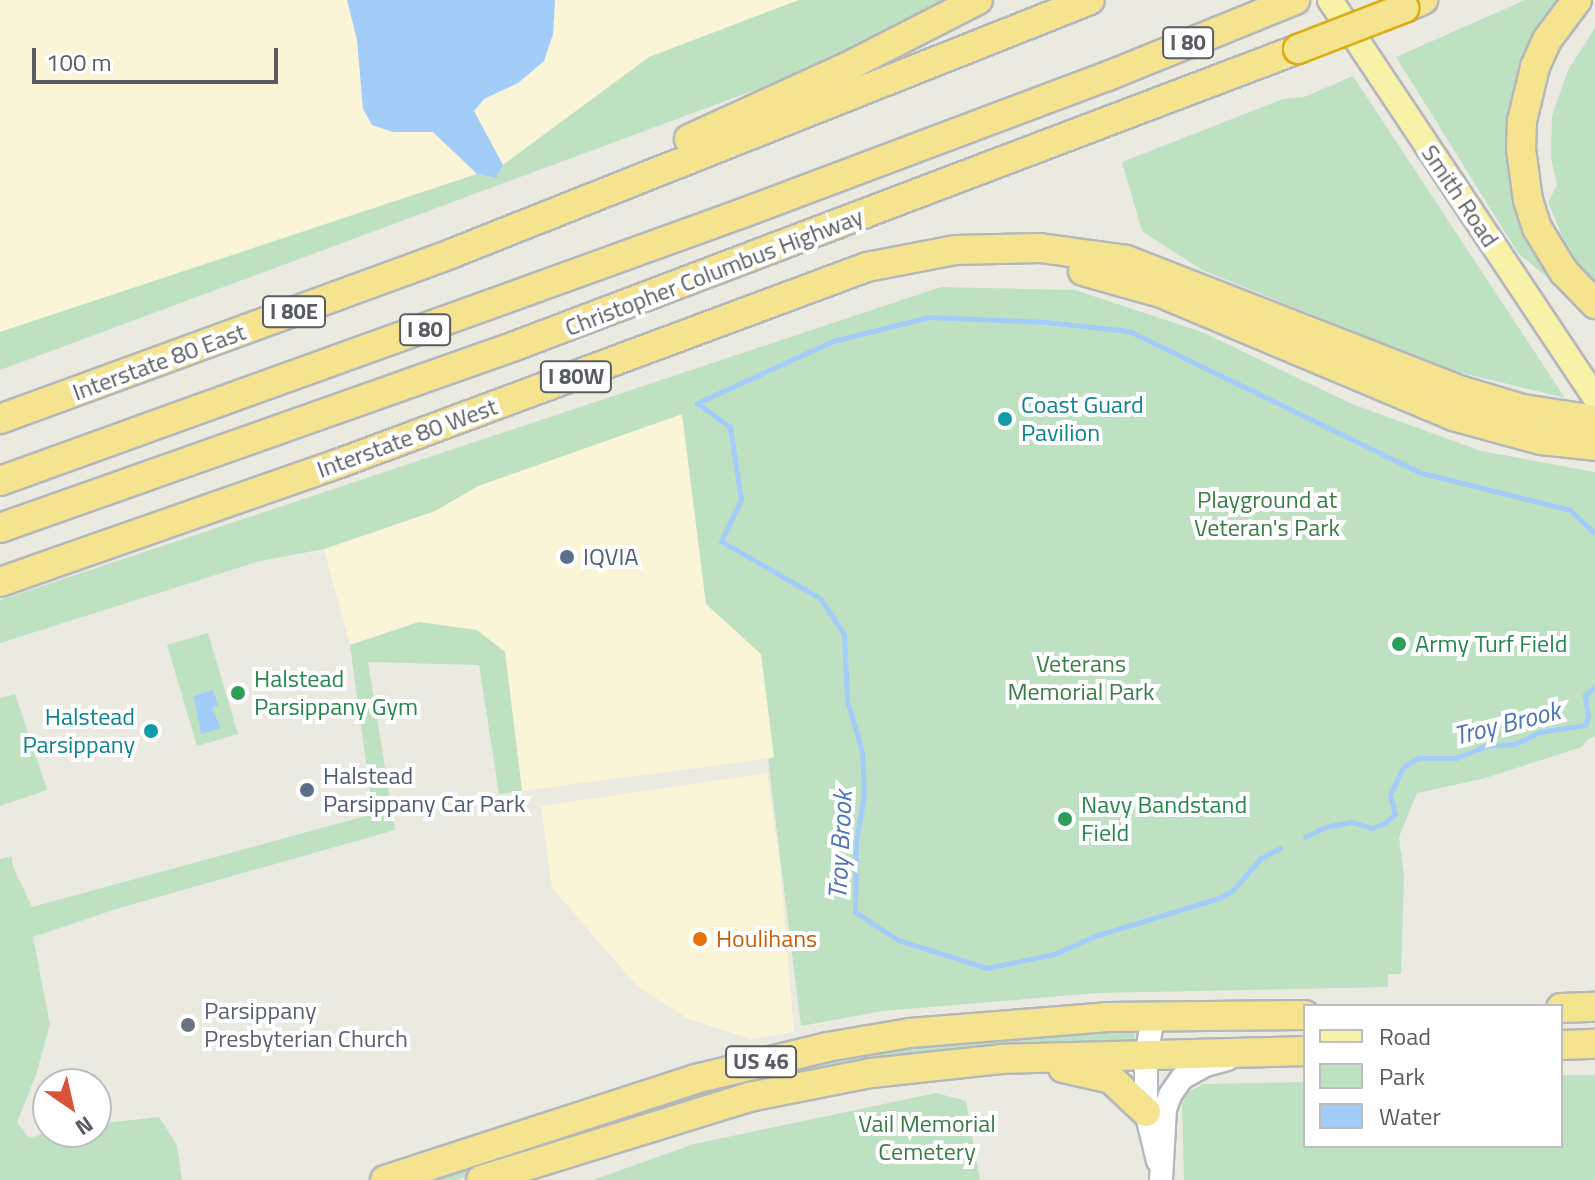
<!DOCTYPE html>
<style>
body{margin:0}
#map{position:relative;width:1595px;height:1180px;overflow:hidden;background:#ebeae1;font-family:"Titillium Web",sans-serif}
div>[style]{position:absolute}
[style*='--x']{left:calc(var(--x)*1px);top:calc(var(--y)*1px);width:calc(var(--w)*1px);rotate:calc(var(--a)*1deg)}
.commercial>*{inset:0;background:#faf5d6}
.green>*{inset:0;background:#bee1c1}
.water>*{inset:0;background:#a4ccf8}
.stream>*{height:5px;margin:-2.5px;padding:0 2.5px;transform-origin:2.5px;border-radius:2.5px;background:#a4ccf8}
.roads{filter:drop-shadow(2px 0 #b4b7bc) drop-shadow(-2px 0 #b4b7bc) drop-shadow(0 2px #b4b7bc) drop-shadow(0 -2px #b4b7bc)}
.secondary>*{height:22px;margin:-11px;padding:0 11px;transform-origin:11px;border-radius:11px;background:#fff}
.primary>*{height:24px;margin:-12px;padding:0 12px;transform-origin:12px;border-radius:12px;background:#f8f2a9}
.highway>*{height:28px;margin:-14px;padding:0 14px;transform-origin:14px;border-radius:14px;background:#f4e38f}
.bridges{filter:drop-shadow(2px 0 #daad12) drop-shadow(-2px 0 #daad12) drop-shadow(0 2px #daad12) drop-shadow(0 -2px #daad12)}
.highway-bridge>*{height:28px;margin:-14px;padding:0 14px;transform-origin:14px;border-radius:14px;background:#f4e38f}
.dots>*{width:22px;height:22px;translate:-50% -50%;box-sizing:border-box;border:4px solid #fff;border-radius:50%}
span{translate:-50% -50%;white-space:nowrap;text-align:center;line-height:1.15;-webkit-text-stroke:8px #fff;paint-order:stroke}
.shield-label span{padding:2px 6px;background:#fff;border:2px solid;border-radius:6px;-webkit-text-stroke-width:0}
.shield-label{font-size:22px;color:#595c60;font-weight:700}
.street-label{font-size:24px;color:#595c60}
.culture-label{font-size:24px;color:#0d838f}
.left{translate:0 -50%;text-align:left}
.right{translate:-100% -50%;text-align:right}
.park-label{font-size:24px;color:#3a7e43}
.service-label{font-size:24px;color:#4e5e75}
.leisure-label{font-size:24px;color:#27864d}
.food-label{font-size:24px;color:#c56008}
.worship-label{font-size:24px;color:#5b616d}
.water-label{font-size:26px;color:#4a76b8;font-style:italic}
.legend{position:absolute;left:1303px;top:1004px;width:260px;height:144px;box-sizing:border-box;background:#fff;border:2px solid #bdbebf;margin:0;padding:10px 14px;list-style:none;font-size:24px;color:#595c60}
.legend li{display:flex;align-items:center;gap:16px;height:40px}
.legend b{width:40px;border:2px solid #bdbebf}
.north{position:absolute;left:32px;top:1068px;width:80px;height:80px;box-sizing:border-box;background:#fff;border:2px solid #bdbebf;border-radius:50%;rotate:146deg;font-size:22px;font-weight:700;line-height:32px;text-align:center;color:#595c60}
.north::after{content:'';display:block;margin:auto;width:28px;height:36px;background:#da5237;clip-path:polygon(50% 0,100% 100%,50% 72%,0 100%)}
.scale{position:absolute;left:32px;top:48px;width:246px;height:36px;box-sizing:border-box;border:4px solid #595c60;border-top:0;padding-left:10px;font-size:24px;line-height:28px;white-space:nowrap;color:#595c60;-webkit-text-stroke:6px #fff;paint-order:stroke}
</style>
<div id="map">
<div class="commercial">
<i style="clip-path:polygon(0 0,799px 0,649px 57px,503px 165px,496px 178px,477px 174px,0 332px)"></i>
<i style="clip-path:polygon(683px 414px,706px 604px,777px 668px,788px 756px,522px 791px,505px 652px,419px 622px,350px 645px,324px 549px,435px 511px,478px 486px)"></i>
<i style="clip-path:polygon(767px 773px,780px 866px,794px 1032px,752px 1039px,688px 1019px,636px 985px,552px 888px,541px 806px)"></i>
</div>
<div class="green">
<i style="clip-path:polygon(799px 0,946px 0,825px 64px,0 370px,0 332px,477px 174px,496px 178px,503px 165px,649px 57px)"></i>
<i style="clip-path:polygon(1525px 0,1561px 0,1528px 57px,1518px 209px,1554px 283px,1518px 253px,1396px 57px)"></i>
<i style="clip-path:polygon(1595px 28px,1595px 283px,1575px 267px,1548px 202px,1557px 185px,1551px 157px,1552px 116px,1568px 70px)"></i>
<i style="clip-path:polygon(1353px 76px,1565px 398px,1450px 370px,1202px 270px,1142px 231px,1122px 162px,1283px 99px,1304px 97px)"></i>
<i style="clip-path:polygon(941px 287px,1075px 290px,1202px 332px,1352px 404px,1481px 451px,1595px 472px,1595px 737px,1588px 739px,1582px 747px,1482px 779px,1417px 793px,1399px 837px,1404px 876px,1401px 974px,1388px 974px,1388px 987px,1098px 993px,883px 1011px,801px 1026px,768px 759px,774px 757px,761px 654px,706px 604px,682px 414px,478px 486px,435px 511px,324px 549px,260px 561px,0 643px,0 600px)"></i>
<i style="clip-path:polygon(419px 622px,477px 630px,505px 652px,522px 791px,499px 794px,479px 665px,368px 662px,395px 830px,116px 909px,33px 937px,50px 1024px,36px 1075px,17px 1122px,29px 1138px,49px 1132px,96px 1132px,96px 1124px,159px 1117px,177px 1145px,182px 1180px,0 1180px,0 859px,12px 856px,13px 867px,32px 907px,373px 814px,350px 645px)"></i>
<i style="clip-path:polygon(208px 633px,238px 734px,197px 746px,167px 645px)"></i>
<i style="clip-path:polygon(15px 694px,47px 790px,0 806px,0 698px)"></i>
<i style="clip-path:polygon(1125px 1030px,1135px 1034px,1134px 1045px,647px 1117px,456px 1180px,417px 1180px,754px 1074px,976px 1035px)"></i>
<i style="clip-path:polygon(1561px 1075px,1595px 1075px,1595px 1180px,1184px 1180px,1182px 1103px,1189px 1092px,1203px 1084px,1305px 1082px,1305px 1146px,1561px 1146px)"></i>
<i style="clip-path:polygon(936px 1093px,966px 1101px,980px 1180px,593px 1180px,694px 1144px)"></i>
</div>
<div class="water">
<i style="clip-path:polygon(347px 0,555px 0,553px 34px,544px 61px,518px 83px,484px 99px,474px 111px,503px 165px,496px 178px,477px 174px,433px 132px,393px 132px,372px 125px,363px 109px,357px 40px)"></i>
<i style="clip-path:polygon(213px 690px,218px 705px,212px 708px,221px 728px,201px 734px,194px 696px)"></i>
</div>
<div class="stream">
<i style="--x:1305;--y:837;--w:22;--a:-27"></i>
<i style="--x:1325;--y:827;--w:26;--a:-11"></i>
<i style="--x:1351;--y:822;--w:22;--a:16"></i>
<i style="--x:1372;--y:828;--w:14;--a:-21"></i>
<i style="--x:1385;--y:823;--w:13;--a:-42"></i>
<i style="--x:1395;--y:814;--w:20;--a:-105"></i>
<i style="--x:1390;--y:795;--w:31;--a:-65"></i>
<i style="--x:1403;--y:767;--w:17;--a:-31"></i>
<i style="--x:1418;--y:758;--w:38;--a:0"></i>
<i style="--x:1456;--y:758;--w:31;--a:-22"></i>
<i style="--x:1485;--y:746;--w:30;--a:-4"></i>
<i style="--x:1515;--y:744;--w:28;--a:-26"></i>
<i style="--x:1540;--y:732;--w:46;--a:-8.8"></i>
<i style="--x:1585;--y:725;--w:9;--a:-69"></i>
<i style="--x:1588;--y:717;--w:22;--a:-98"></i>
<i style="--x:1585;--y:695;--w:13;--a:-39"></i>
<i style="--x:1280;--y:848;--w:21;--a:152"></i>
<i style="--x:1261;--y:858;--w:43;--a:131.2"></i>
<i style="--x:1233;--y:890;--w:16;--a:150"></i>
<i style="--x:1219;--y:898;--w:130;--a:163"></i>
<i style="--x:1095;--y:936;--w:45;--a:156.3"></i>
<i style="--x:1054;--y:954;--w:68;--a:168.2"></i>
<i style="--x:987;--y:968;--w:93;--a:-162.5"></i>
<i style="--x:898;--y:940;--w:51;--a:-146.9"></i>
<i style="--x:855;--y:912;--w:71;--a:-89.2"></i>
<i style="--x:856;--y:841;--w:47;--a:-80.1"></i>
<i style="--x:864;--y:795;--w:43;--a:-92.7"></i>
<i style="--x:862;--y:752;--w:54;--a:-106.1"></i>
<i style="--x:847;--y:700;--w:66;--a:-92.6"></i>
<i style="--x:844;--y:634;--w:43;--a:-123.7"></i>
<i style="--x:820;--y:598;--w:114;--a:-150.1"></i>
<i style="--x:721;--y:541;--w:46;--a:-64"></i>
<i style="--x:741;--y:500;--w:74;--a:-98.6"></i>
<i style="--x:730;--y:427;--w:41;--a:-144"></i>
<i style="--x:697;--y:403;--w:149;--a:-24.5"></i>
<i style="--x:833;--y:341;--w:99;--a:-14"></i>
<i style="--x:929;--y:317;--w:117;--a:2.4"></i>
<i style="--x:1046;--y:322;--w:83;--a:6.2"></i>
<i style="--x:1129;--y:331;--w:326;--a:25.9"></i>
<i style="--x:1422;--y:473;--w:153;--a:14"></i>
<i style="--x:1570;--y:510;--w:34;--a:43"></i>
</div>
<div class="roads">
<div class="secondary">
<i style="--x:1153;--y:1017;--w:39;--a:100"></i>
<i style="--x:1146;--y:1055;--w:57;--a:90"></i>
<i style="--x:1146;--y:1112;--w:50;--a:76.2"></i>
<i style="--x:1161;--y:1180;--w:71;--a:-86.8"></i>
<i style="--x:1165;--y:1109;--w:15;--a:-70"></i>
<i style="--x:1170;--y:1095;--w:21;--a:-55"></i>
<i style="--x:1182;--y:1078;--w:26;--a:-29"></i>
<i style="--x:1205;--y:1065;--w:23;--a:-15"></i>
</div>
<div class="primary">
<i style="--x:1330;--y:0;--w:478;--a:56.3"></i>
</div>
<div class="highway">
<i style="--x:1577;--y:0;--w:50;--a:126.9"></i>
<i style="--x:1547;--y:40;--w:30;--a:114"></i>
<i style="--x:1535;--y:67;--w:56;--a:103.5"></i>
<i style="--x:1522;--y:121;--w:28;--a:92"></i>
<i style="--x:1521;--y:149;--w:51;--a:82.2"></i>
<i style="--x:1528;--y:200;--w:29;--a:72"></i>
<i style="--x:1537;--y:228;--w:52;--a:58.5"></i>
<i style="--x:1564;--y:272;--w:45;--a:45.9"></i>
<i style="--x:1404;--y:8;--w:21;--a:-23"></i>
<i style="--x:689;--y:139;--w:174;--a:-24.5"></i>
<i style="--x:847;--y:67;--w:147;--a:-27.1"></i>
<i style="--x:1083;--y:271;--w:81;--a:15.8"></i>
<i style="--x:1161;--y:293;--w:317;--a:22.8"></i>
<i style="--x:1453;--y:416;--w:91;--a:15.3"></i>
<i style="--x:1541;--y:440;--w:54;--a:6.3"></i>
<i style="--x:0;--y:419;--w:482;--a:-20.1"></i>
<i style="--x:453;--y:253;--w:685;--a:-21.66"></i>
<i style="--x:0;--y:481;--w:790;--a:-19.83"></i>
<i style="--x:743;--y:213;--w:390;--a:-20.6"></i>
<i style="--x:1108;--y:76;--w:202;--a:-22.1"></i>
<i style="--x:0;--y:528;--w:546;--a:-19.46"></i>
<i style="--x:515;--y:346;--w:837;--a:-20.77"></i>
<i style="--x:0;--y:582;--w:360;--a:-19.3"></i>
<i style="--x:340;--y:463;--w:562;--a:-20.4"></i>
<i style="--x:867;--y:267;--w:90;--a:-10.9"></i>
<i style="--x:955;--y:250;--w:85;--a:-1.3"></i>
<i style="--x:1040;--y:248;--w:87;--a:7.9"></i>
<i style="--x:1126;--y:260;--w:361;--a:21.3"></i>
<i style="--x:1462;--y:391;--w:64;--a:16.4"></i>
<i style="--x:1523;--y:409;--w:73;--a:8.7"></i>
<i style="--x:1561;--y:1008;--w:34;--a:-2"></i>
<i style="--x:1561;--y:1045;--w:34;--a:-2"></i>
<i style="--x:1063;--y:1068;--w:49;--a:12.9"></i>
<i style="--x:1111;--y:1079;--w:48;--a:43.3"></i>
<i style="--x:385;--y:1180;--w:326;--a:-18"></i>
<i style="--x:695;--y:1079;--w:136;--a:-13.6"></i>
<i style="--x:827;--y:1047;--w:84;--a:-9.6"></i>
<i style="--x:910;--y:1033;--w:198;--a:-4.6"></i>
<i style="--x:1107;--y:1017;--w:198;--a:-0.6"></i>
<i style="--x:481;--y:1180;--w:281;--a:-17.2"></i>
<i style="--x:749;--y:1097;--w:124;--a:-11.1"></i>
<i style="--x:871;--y:1073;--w:131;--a:-6.1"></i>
<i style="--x:1001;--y:1059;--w:304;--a:-1.5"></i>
</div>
</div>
<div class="bridges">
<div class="highway-bridge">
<i style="--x:1298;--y:49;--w:114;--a:-21.1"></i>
</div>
</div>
<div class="dots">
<i style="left:1005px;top:419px;background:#0f9aa8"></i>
<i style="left:567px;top:557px;background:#5c6f8a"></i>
<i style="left:1399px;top:644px;background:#2e9e5b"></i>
<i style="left:238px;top:693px;background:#2e9e5b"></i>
<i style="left:151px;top:731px;background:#0f9aa8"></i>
<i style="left:307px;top:790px;background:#5c6f8a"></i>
<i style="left:1065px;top:819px;background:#2e9e5b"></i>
<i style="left:700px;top:939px;background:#e8710a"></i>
<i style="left:188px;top:1025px;background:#6b7280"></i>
</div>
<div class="shield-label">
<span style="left:1188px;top:43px">I 80</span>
<span style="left:294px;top:312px">I 80E</span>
<span style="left:425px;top:330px">I 80</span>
<span style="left:576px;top:377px">I 80W</span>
<span style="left:761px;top:1062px">US 46</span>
</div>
<div class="street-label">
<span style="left:1460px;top:196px;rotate:56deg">Smith Road</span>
<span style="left:714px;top:272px;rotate:-21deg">Christopher Columbus Highway</span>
<span style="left:159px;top:362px;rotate:-20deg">Interstate 80 East</span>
<span style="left:407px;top:438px;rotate:-20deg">Interstate 80 West</span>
</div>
<div class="culture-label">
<span class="left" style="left:1021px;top:419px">Coast Guard<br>Pavilion</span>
<span class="right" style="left:135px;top:731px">Halstead<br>Parsippany</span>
</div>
<div class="park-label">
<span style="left:1267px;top:514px">Playground at<br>Veteran's Park</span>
<span style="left:1081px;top:678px">Veterans<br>Memorial Park</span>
<span style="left:927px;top:1138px">Vail Memorial<br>Cemetery</span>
</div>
<div class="service-label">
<span class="left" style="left:583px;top:557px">IQVIA</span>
<span class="left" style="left:323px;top:790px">Halstead<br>Parsippany Car Park</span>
</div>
<div class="leisure-label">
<span class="left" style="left:1415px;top:644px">Army Turf Field</span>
<span class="left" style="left:254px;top:693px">Halstead<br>Parsippany Gym</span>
<span class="left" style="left:1081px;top:819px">Navy Bandstand<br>Field</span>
</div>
<div class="food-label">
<span class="left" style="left:716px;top:939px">Houlihans</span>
</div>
<div class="worship-label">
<span class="left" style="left:204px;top:1025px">Parsippany<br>Presbyterian Church</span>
</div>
<div class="water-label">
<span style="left:1507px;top:723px;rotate:-14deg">Troy Brook</span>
<span style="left:840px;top:845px;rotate:-87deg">Troy Brook</span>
</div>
<ul class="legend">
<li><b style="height:10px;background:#f8f2a9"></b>Road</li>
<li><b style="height:22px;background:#bee1c1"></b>Park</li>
<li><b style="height:22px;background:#a4ccf8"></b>Water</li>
</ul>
<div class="north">N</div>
<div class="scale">100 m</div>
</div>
